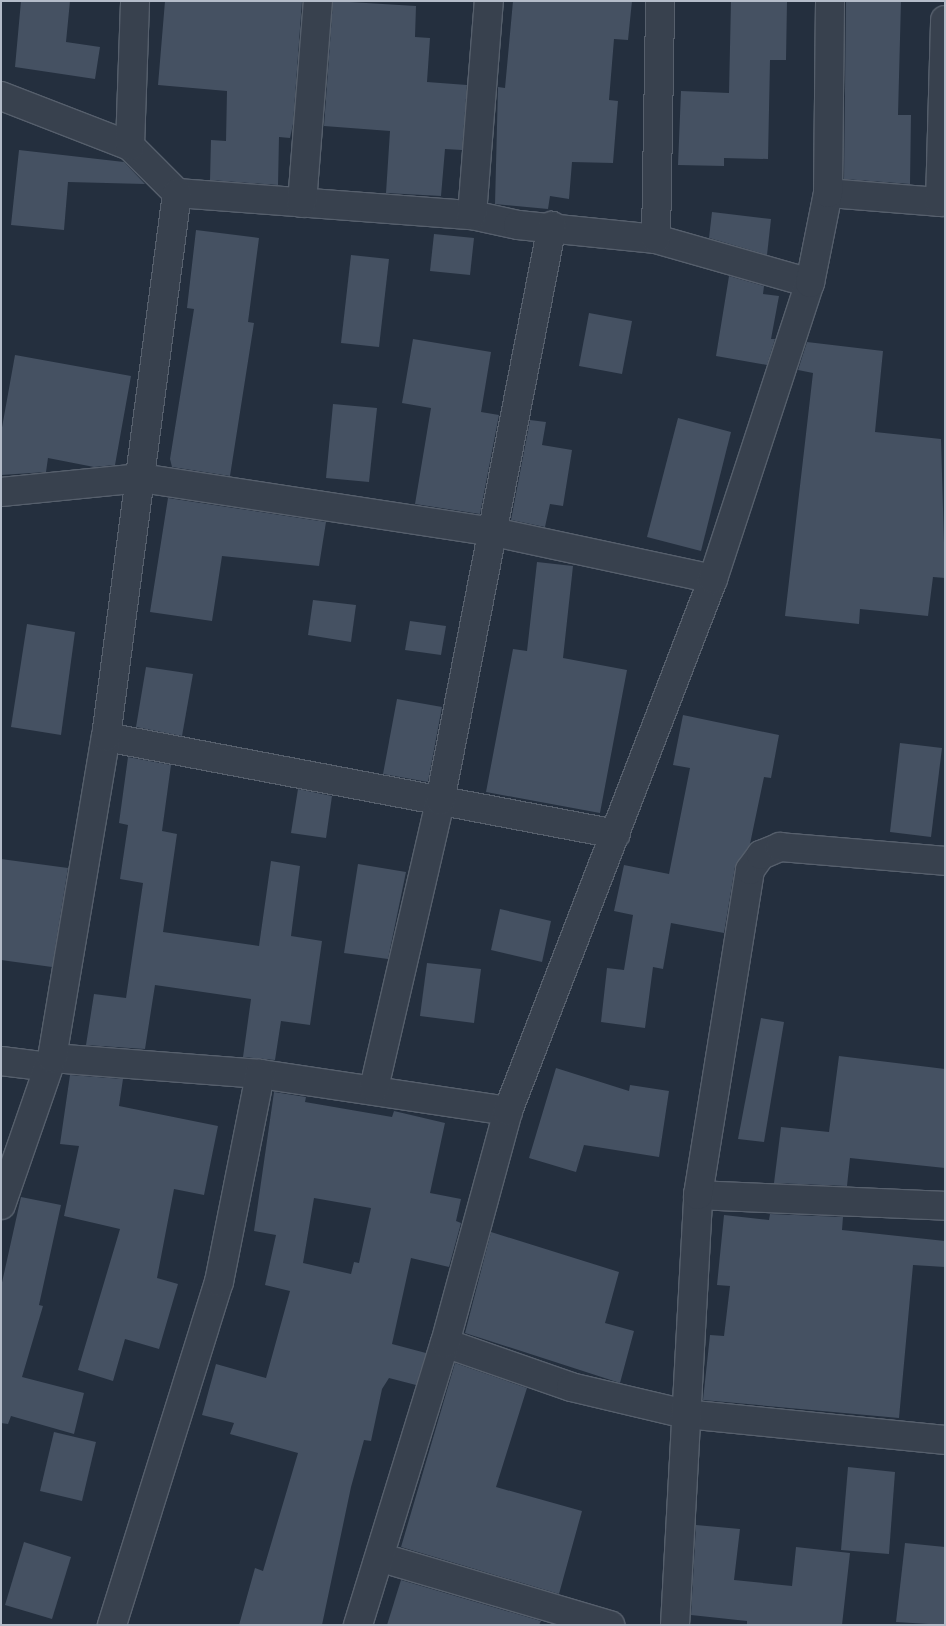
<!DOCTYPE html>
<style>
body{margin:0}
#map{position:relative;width:946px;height:1626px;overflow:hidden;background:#242f3e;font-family:Overpass,sans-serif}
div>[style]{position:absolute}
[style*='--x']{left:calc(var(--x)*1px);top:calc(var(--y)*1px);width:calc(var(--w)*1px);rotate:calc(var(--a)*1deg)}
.building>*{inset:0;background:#455162}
.roads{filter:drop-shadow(1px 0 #565f6c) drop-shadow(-1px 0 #565f6c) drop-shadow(0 1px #565f6c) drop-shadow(0 -1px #565f6c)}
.minor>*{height:28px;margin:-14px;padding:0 14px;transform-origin:14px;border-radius:14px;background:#38414e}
span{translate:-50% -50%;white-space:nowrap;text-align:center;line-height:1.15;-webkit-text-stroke:5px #1d2633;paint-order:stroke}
.frame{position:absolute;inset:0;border:2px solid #b4bcc9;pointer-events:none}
</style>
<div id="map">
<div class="building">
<i style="clip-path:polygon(21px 1px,70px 1px,66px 42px,100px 47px,95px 79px,15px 67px)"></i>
<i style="clip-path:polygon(165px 1px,302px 1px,293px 124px,290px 138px,279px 137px,278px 185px,210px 180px,211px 140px,226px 141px,227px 91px,158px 85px)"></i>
<i style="clip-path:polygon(333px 1px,416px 6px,415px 37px,430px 38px,427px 82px,467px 85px,462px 150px,445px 149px,441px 196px,386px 193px,390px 131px,324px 126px)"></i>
<i style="clip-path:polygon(513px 1px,632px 1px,628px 40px,614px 39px,609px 100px,618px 101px,613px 163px,572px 162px,569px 199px,550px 196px,548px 209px,495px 204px,498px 87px,505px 88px)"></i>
<i style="clip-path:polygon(731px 1px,787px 1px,786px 60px,770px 60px,768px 159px,724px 158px,724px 166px,678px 165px,681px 91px,729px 93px)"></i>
<i style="clip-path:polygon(846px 1px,901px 1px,898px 115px,911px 115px,910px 184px,844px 179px)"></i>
<i style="clip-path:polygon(19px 150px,124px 162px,145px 184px,68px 182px,64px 230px,11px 225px)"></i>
<i style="clip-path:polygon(712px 212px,771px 219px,767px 255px,709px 238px)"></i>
<i style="clip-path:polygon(196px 230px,259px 238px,248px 322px,254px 323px,230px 476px,172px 467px,170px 459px,194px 309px,187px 308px)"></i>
<i style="clip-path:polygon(434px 234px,474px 238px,470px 275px,430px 271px)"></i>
<i style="clip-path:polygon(351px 255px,389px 259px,379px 347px,341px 343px)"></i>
<i style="clip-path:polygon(729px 276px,764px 286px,763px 294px,779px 296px,771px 339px,775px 339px,767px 365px,716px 356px)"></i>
<i style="clip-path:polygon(589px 313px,632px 321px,622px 374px,579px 366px)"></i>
<i style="clip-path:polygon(413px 339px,491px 352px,481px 412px,499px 415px,480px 514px,415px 504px,431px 408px,402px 403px)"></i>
<i style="clip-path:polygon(807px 342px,883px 351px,875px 432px,941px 439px,945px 578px,933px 577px,928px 616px,860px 609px,859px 624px,785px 616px,813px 373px,798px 370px)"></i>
<i style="clip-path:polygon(15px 355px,131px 376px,115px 465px,94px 467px,48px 458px,46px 472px,1px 475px,1px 433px)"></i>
<i style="clip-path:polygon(333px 404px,377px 408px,369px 482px,326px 478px)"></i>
<i style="clip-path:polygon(678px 418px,731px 432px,701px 551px,647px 537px)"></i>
<i style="clip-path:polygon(530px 420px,546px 422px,542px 445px,572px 450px,563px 506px,550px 504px,545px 527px,511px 520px)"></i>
<i style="clip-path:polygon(168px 498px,326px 522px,319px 566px,222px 556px,212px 621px,150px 612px)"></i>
<i style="clip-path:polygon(537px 562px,573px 566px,563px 658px,627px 670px,600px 813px,486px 792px,513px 649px,527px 651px)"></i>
<i style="clip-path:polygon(313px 600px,356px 605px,351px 642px,308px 635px)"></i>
<i style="clip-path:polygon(410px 621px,446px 626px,441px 655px,405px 650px)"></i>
<i style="clip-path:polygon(27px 624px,75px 632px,61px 735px,11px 727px)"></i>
<i style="clip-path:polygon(146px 667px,193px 674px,182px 736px,136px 727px)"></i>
<i style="clip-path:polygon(397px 699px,442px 707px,428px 782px,383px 774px)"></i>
<i style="clip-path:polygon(683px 715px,779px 735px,771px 778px,764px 777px,750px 844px,735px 867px,724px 933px,671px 923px,663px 969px,653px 967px,645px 1028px,601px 1022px,607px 968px,624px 970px,633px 915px,614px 911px,624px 865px,669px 874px,690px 768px,673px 765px)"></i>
<i style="clip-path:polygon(900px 743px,942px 748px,931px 837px,890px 832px)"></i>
<i style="clip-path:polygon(128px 757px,171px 765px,162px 831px,177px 834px,163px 932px,259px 946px,271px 861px,300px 866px,291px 936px,322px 941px,310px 1025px,281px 1021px,275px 1060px,243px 1057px,251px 999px,155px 985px,145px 1049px,86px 1045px,94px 994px,126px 998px,143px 883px,120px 879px,128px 825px,119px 823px)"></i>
<i style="clip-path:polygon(298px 789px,332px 796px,326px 838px,291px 833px)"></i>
<i style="clip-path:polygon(1px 859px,68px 868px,52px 967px,1px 960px)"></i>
<i style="clip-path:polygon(358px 864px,406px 872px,388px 959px,344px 953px)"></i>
<i style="clip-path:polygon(500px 909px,551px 921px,542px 962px,491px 950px)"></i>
<i style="clip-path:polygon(427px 963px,481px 969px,474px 1023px,420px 1016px)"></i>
<i style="clip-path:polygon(761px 1018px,784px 1022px,764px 1142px,738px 1139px)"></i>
<i style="clip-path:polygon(839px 1056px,945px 1069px,945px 1168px,850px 1158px,847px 1186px,774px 1183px,781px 1127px,829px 1132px)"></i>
<i style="clip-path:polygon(556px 1068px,629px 1091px,630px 1085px,669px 1091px,659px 1157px,584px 1145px,576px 1172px,529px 1158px)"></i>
<i style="clip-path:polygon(70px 1075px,123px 1079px,119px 1106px,218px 1126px,204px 1195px,174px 1189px,157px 1278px,178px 1284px,159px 1349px,125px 1339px,113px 1381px,78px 1370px,120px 1229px,64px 1216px,79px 1146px,60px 1144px)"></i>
<i style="clip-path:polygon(evenodd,274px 1092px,306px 1097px,305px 1102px,392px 1117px,394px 1111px,445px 1123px,430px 1193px,461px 1199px,456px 1221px,461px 1223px,449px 1267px,411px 1258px,392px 1344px,426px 1353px,416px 1385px,389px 1378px,382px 1389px,371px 1441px,364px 1440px,351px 1487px,322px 1625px,239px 1625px,255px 1568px,263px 1571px,298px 1453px,230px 1434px,234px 1423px,202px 1415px,216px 1364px,266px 1378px,290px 1291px,265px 1285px,276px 1235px,254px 1231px,274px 1092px,314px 1198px,371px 1208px,359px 1263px,354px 1262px,351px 1274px,303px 1263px,314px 1198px)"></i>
<i style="clip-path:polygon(21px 1197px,61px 1205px,39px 1305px,43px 1306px,22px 1377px,84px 1393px,74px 1434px,11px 1416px,8px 1424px,1px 1423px,1px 1287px)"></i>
<i style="clip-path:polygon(770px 1214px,843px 1217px,842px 1230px,945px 1241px,945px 1267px,913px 1265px,899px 1418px,703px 1400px,710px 1335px,724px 1336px,730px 1286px,717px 1285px,724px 1215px,769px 1220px)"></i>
<i style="clip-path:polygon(491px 1232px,619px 1272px,605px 1323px,634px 1331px,620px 1383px,465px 1333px)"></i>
<i style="clip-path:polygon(455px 1363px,527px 1388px,496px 1487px,582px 1511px,559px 1594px,401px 1547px)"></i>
<i style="clip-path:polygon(54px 1432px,96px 1442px,82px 1501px,40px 1491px)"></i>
<i style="clip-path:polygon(848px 1467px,895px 1472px,889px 1554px,841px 1550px)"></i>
<i style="clip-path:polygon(696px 1525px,740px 1529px,734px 1580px,792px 1586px,796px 1547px,850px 1553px,842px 1625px,747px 1625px,747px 1621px,691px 1615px)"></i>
<i style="clip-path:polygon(24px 1542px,71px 1557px,52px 1619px,5px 1605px)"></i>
<i style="clip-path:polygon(905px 1543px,945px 1547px,945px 1625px,896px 1622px)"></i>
<i style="clip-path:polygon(401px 1580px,541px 1621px,539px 1625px,387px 1625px)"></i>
</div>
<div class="roads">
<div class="minor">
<i style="--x:1;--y:96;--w:138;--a:21.2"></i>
<i style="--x:130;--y:146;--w:66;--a:45"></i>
<i style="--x:177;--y:193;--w:296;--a:4.3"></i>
<i style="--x:472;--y:215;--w:47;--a:12.3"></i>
<i style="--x:518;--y:225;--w:139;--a:5.8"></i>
<i style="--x:656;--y:239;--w:160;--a:15.9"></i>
<i style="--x:130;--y:146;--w:145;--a:-88"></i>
<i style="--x:828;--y:193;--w:112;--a:4.6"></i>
<i style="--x:940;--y:202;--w:182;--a:-88.4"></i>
<i style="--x:302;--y:203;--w:203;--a:-85.5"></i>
<i style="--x:472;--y:215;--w:215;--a:-85.5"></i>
<i style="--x:656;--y:239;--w:238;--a:-89"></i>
<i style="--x:1;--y:492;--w:141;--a:-5.7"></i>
<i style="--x:141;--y:478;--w:357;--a:8.7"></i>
<i style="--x:494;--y:532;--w:224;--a:12.1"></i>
<i style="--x:106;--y:737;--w:519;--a:10.77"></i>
<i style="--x:52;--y:1058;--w:209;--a:4.4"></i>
<i style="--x:260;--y:1074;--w:251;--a:8.5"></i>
<i style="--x:1;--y:1061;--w:48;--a:7.1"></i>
<i style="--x:374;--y:1088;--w:294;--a:-77"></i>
<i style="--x:440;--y:801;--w:586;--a:-78.98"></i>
<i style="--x:698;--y:1195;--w:247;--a:2.5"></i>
<i style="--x:1;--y:1205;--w:156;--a:-70.9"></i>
<i style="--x:52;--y:1058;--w:326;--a:-80.5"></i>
<i style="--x:106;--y:737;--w:549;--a:-82.56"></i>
<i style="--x:445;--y:1343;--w:133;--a:19.2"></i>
<i style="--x:571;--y:1387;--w:117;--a:13.3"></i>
<i style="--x:685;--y:1414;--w:261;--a:5.7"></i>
<i style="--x:382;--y:1558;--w:238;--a:16.4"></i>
<i style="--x:112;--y:1625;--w:359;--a:-72.7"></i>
<i style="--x:219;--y:1282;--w:212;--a:-78.8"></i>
<i style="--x:358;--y:1625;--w:295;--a:-72.9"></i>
<i style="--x:445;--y:1343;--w:240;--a:-74.8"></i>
<i style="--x:508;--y:1111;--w:570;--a:-68.93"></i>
<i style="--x:713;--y:579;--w:311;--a:-71.9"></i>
<i style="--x:810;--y:283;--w:92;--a:-78.7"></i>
<i style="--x:828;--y:193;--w:192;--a:-89.4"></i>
<i style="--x:675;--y:1625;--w:431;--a:-86.9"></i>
<i style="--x:698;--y:1195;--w:329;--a:-80.9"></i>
<i style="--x:750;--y:870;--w:19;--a:-54"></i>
<i style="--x:761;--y:855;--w:21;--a:-23"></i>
<i style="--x:780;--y:847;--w:166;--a:4.8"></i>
</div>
</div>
<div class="frame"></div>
</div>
